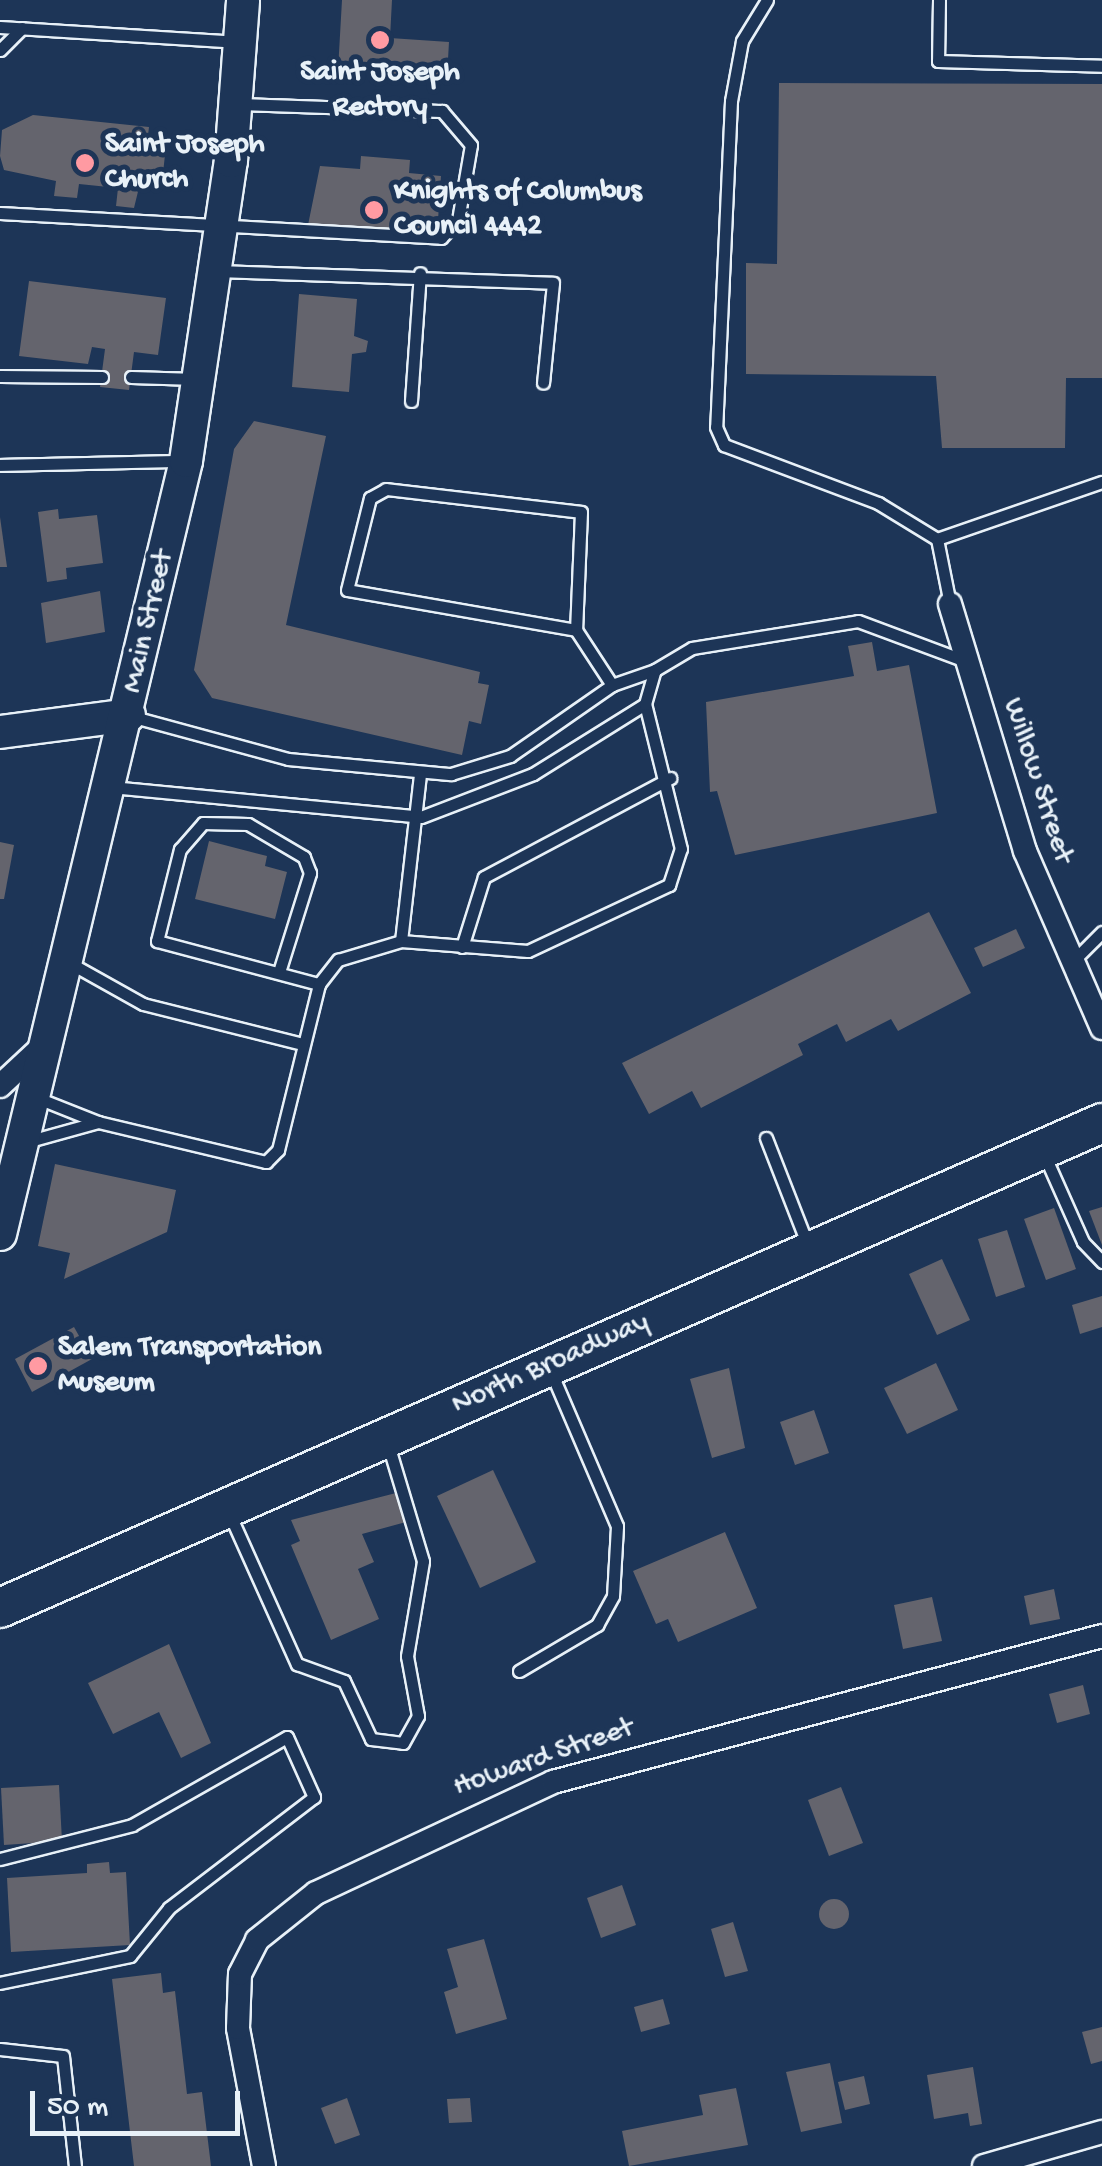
<!DOCTYPE html>
<style>
body{margin:0}
#map{position:relative;width:1102px;height:2166px;overflow:hidden;background:#1d3557;font-family:"Gochi Hand",sans-serif}
div>[style]{position:absolute}
[style*='--x']{left:calc(var(--x)*1px);top:calc(var(--y)*1px);width:calc(var(--w)*1px);rotate:calc(var(--a)*1deg)}
.building>*{inset:0;background:#64646d}
.round{border-radius:50%}
.roads{filter:drop-shadow(2px 0 #e8f1f8) drop-shadow(-2px 0 #e8f1f8) drop-shadow(0 2px #e8f1f8) drop-shadow(0 -2px #e8f1f8)}
.service>*{height:11px;margin:-5.5px;padding:0 5.5px;transform-origin:5.5px;border-radius:5.5px;background:#1d3557}
.minor>*{height:22px;margin:-11px;padding:0 11px;transform-origin:11px;border-radius:11px;background:#1d3557}
.secondary>*{height:32px;margin:-16px;padding:0 16px;transform-origin:16px;border-radius:16px;background:#1d3557}
.primary>*{height:38px;margin:-19px;padding:0 19px;transform-origin:19px;border-radius:19px;background:#1d3557}
.dots>*{width:28px;height:28px;translate:-50% -50%;box-sizing:border-box;border:5px solid #1d3557;border-radius:50%}
span{translate:-50% -50%;white-space:nowrap;text-align:center;line-height:1.15;-webkit-text-stroke:10px #1d3557;paint-order:stroke}
.poi-label{font-size:30px;color:#e8f1f8;font-weight:700}
.left{translate:0 -50%;text-align:left}
.street-label{font-size:30px;color:#e8f1f8}
.scale{position:absolute;left:30px;top:2091px;width:210px;height:45px;box-sizing:border-box;border:5px solid #e8f1f8;border-top:0;padding-left:12px;font-size:30px;line-height:35px;white-space:nowrap;color:#e8f1f8;-webkit-text-stroke:8px #1d3557;paint-order:stroke}
</style>
<div id="map">
<div class="building">
<i style="clip-path:polygon(342px 0,392px 0,390px 38px,449px 42px,447px 77px,338px 70px)"></i>
<i style="clip-path:polygon(779px 83px,1102px 84px,1102px 378px,1066px 378px,1065px 448px,942px 448px,936px 376px,746px 374px,746px 263px,777px 264px)"></i>
<i style="clip-path:polygon(33px 115px,149px 127px,147px 144px,166px 146px,163px 173px,143px 171px,134px 208px,116px 206px,118px 188px,79px 184px,77px 198px,54px 196px,56px 181px,4px 170px,0 156px,2px 130px)"></i>
<i style="clip-path:polygon(361px 156px,410px 160px,409px 173px,441px 176px,437px 235px,308px 225px,320px 166px,360px 169px)"></i>
<i style="clip-path:polygon(29px 281px,166px 298px,158px 355px,134px 352px,129px 390px,100px 387px,105px 349px,92px 347px,88px 364px,19px 356px)"></i>
<i style="clip-path:polygon(299px 294px,357px 299px,354px 336px,368px 341px,366px 352px,352px 354px,349px 392px,292px 387px)"></i>
<i style="clip-path:polygon(254px 421px,326px 436px,286px 625px,480px 672px,478px 683px,489px 685px,481px 724px,469px 721px,462px 755px,212px 698px,194px 670px,234px 449px)"></i>
<i style="clip-path:polygon(58px 509px,59px 519px,97px 515px,103px 563px,66px 568px,67px 579px,47px 582px,38px 512px)"></i>
<i style="clip-path:polygon(0 517px,7px 567px,0 567px)"></i>
<i style="clip-path:polygon(100px 591px,105px 632px,46px 643px,41px 603px)"></i>
<i style="clip-path:polygon(872px 642px,877px 671px,909px 665px,937px 813px,735px 855px,717px 791px,710px 792px,706px 702px,854px 676px,848px 646px)"></i>
<i style="clip-path:polygon(209px 841px,267px 856px,265px 866px,287px 872px,275px 919px,195px 899px)"></i>
<i style="clip-path:polygon(0 842px,14px 845px,4px 899px,0 899px)"></i>
<i style="clip-path:polygon(929px 912px,971px 993px,898px 1031px,891px 1019px,846px 1042px,837px 1024px,798px 1044px,803px 1055px,701px 1108px,692px 1091px,649px 1114px,622px 1063px)"></i>
<i style="clip-path:polygon(1016px 929px,1025px 948px,983px 967px,974px 948px)"></i>
<i style="clip-path:polygon(55px 1164px,176px 1190px,167px 1232px,64px 1279px,70px 1253px,38px 1246px)"></i>
<i style="clip-path:polygon(1102px 1207px,1102px 1245px,1089px 1211px)"></i>
<i style="clip-path:polygon(1054px 1208px,1076px 1269px,1046px 1280px,1024px 1219px)"></i>
<i style="clip-path:polygon(1007px 1230px,1025px 1287px,996px 1297px,978px 1239px)"></i>
<i style="clip-path:polygon(942px 1259px,970px 1320px,937px 1335px,909px 1274px)"></i>
<i style="clip-path:polygon(1102px 1296px,1102px 1327px,1080px 1334px,1072px 1305px)"></i>
<i style="clip-path:polygon(74px 1327px,92px 1359px,32px 1392px,15px 1359px)"></i>
<i style="clip-path:polygon(936px 1363px,958px 1410px,907px 1434px,884px 1388px)"></i>
<i style="clip-path:polygon(729px 1368px,745px 1448px,712px 1458px,690px 1379px)"></i>
<i style="clip-path:polygon(814px 1410px,829px 1453px,795px 1465px,780px 1422px)"></i>
<i style="clip-path:polygon(493px 1470px,536px 1562px,480px 1588px,437px 1496px)"></i>
<i style="clip-path:polygon(396px 1493px,406px 1522px,362px 1534px,374px 1562px,358px 1569px,379px 1619px,331px 1640px,291px 1545px,300px 1541px,291px 1520px)"></i>
<i style="clip-path:polygon(725px 1532px,757px 1608px,678px 1642px,668px 1619px,656px 1624px,633px 1571px)"></i>
<i style="clip-path:polygon(1054px 1589px,1060px 1619px,1030px 1625px,1024px 1596px)"></i>
<i style="clip-path:polygon(932px 1597px,942px 1641px,903px 1649px,894px 1605px)"></i>
<i style="clip-path:polygon(169px 1644px,211px 1743px,181px 1758px,159px 1712px,113px 1734px,88px 1683px)"></i>
<i style="clip-path:polygon(1083px 1685px,1090px 1714px,1057px 1723px,1049px 1694px)"></i>
<i style="clip-path:polygon(59px 1785px,62px 1841px,4px 1845px,1px 1788px)"></i>
<i style="clip-path:polygon(841px 1787px,863px 1843px,829px 1856px,808px 1800px)"></i>
<i style="clip-path:polygon(109px 1862px,110px 1873px,126px 1872px,130px 1945px,11px 1952px,7px 1878px,87px 1873px,87px 1864px)"></i>
<i style="clip-path:polygon(622px 1885px,636px 1925px,601px 1938px,587px 1898px)"></i>
<i class="round" style="left:819px;top:1899px;width:30px;height:30px"></i>
<i style="clip-path:polygon(733px 1922px,748px 1971px,725px 1977px,711px 1929px)"></i>
<i style="clip-path:polygon(484px 1939px,507px 2019px,456px 2034px,444px 1992px,458px 1987px,447px 1949px)"></i>
<i style="clip-path:polygon(161px 1973px,163px 1993px,175px 1991px,187px 2094px,202px 2092px,211px 2166px,134px 2166px,112px 1979px)"></i>
<i style="clip-path:polygon(663px 1999px,670px 2024px,641px 2032px,634px 2007px)"></i>
<i style="clip-path:polygon(1102px 2027px,1102px 2061px,1091px 2064px,1082px 2032px)"></i>
<i style="clip-path:polygon(830px 2063px,842px 2123px,801px 2132px,786px 2072px)"></i>
<i style="clip-path:polygon(973px 2067px,982px 2124px,970px 2126px,968px 2113px,934px 2119px,927px 2075px)"></i>
<i style="clip-path:polygon(864px 2076px,870px 2104px,845px 2110px,838px 2082px)"></i>
<i style="clip-path:polygon(736px 2088px,748px 2145px,629px 2166px,622px 2131px,703px 2115px,699px 2095px)"></i>
<i style="clip-path:polygon(347px 2098px,360px 2135px,335px 2144px,321px 2108px)"></i>
<i style="clip-path:polygon(470px 2098px,472px 2122px,449px 2123px,447px 2099px)"></i>
</div>
<div class="roads">
<div class="service">
<i style="--x:767;--y:0;--w:48;--a:121.4"></i>
<i style="--x:742;--y:41;--w:61;--a:100.4"></i>
<i style="--x:731;--y:101;--w:326;--a:92.6"></i>
<i style="--x:716;--y:427;--w:20;--a:66"></i>
<i style="--x:724;--y:445;--w:165;--a:20.6"></i>
<i style="--x:878;--y:503;--w:69;--a:31.4"></i>
<i style="--x:939;--y:0;--w:61;--a:90.9"></i>
<i style="--x:938;--y:61;--w:164;--a:1.7"></i>
<i style="--x:0;--y:27;--w:236;--a:3.6"></i>
<i style="--x:0;--y:50;--w:31;--a:-45"></i>
<i style="--x:0;--y:213;--w:442;--a:3.2"></i>
<i style="--x:441;--y:238;--w:25;--a:-47"></i>
<i style="--x:458;--y:220;--w:76;--a:-80.2"></i>
<i style="--x:471;--y:145;--w:45;--a:-130.5"></i>
<i style="--x:442;--y:111;--w:204;--a:-178"></i>
<i style="--x:216;--y:271;--w:337;--a:2"></i>
<i style="--x:553;--y:283;--w:100;--a:95.7"></i>
<i style="--x:0;--y:376;--w:102;--a:0.6"></i>
<i style="--x:131;--y:377;--w:65;--a:1.8"></i>
<i style="--x:411;--y:401;--w:128;--a:-86"></i>
<i style="--x:0;--y:465;--w:181;--a:-1.3"></i>
<i style="--x:950;--y:604;--w:66;--a:-101.3"></i>
<i style="--x:937;--y:539;--w:175;--a:-19.1"></i>
<i style="--x:576;--y:630;--w:232;--a:-170.1"></i>
<i style="--x:347;--y:590;--w:95;--a:-76"></i>
<i style="--x:370;--y:498;--w:18;--a:-29"></i>
<i style="--x:386;--y:489;--w:196;--a:6.7"></i>
<i style="--x:581;--y:512;--w:118;--a:92.4"></i>
<i style="--x:576;--y:630;--w:66;--a:56.8"></i>
<i style="--x:130;--y:716;--w:164;--a:15.2"></i>
<i style="--x:288;--y:759;--w:164;--a:5.3"></i>
<i style="--x:451;--y:774;--w:62;--a:-17"></i>
<i style="--x:510;--y:756;--w:124;--a:-34.8"></i>
<i style="--x:612;--y:685;--w:46;--a:-19.2"></i>
<i style="--x:111;--y:787;--w:311;--a:5.5"></i>
<i style="--x:421;--y:817;--w:120;--a:-21"></i>
<i style="--x:533;--y:774;--w:132;--a:-32"></i>
<i style="--x:401;--y:941;--w:167;--a:-83.5"></i>
<i style="--x:462;--y:947;--w:73;--a:-72.6"></i>
<i style="--x:484;--y:877;--w:211;--a:-28"></i>
<i style="--x:68;--y:962;--w:86;--a:29.2"></i>
<i style="--x:143;--y:1004;--w:164;--a:14.1"></i>
<i style="--x:1071;--y:963;--w:44;--a:-45"></i>
<i style="--x:279;--y:972;--w:104;--a:-72.6"></i>
<i style="--x:310;--y:873;--w:17;--a:-111"></i>
<i style="--x:304;--y:857;--w:65;--a:-149.5"></i>
<i style="--x:248;--y:824;--w:45;--a:-178.7"></i>
<i style="--x:203;--y:823;--w:35;--a:131"></i>
<i style="--x:180;--y:849;--w:95;--a:104"></i>
<i style="--x:157;--y:941;--w:168;--a:14.9"></i>
<i style="--x:35;--y:1097;--w:68;--a:21.6"></i>
<i style="--x:766;--y:1138;--w:116;--a:68.7"></i>
<i style="--x:26;--y:1142;--w:75;--a:-15.5"></i>
<i style="--x:98;--y:1122;--w:173;--a:13.4"></i>
<i style="--x:266;--y:1162;--w:17;--a:-45"></i>
<i style="--x:278;--y:1150;--w:171;--a:-76.1"></i>
<i style="--x:319;--y:984;--w:31;--a:-52"></i>
<i style="--x:338;--y:960;--w:66;--a:-16.8"></i>
<i style="--x:401;--y:941;--w:127;--a:4.5"></i>
<i style="--x:528;--y:951;--w:156;--a:-25.1"></i>
<i style="--x:669;--y:885;--w:38;--a:-72"></i>
<i style="--x:681;--y:849;--w:149;--a:-103.9"></i>
<i style="--x:645;--y:704;--w:35;--a:-74"></i>
<i style="--x:655;--y:670;--w:43;--a:-30.7"></i>
<i style="--x:692;--y:648;--w:168;--a:-9.2"></i>
<i style="--x:858;--y:621;--w:117;--a:20.4"></i>
<i style="--x:1043;--y:1152;--w:98;--a:66"></i>
<i style="--x:1083;--y:1242;--w:28;--a:46"></i>
<i style="--x:229;--y:1513;--w:166;--a:65.8"></i>
<i style="--x:297;--y:1664;--w:50;--a:19.9"></i>
<i style="--x:344;--y:1681;--w:64;--a:65"></i>
<i style="--x:371;--y:1739;--w:32;--a:7"></i>
<i style="--x:403;--y:1743;--w:31;--a:-61"></i>
<i style="--x:418;--y:1716;--w:61;--a:-100.4"></i>
<i style="--x:407;--y:1656;--w:96;--a:-80.4"></i>
<i style="--x:423;--y:1561;--w:122;--a:-106.7"></i>
<i style="--x:519;--y:1671;--w:91;--a:-30.5"></i>
<i style="--x:597;--y:1625;--w:33;--a:-61"></i>
<i style="--x:613;--y:1596;--w:70;--a:-86.7"></i>
<i style="--x:617;--y:1526;--w:168;--a:-113.2"></i>
<i style="--x:0;--y:1859;--w:136;--a:-14.4"></i>
<i style="--x:132;--y:1825;--w:178;--a:-29.6"></i>
<i style="--x:287;--y:1737;--w:66;--a:65.8"></i>
<i style="--x:314;--y:1797;--w:183;--a:142.6"></i>
<i style="--x:169;--y:1908;--w:62;--a:129.1"></i>
<i style="--x:130;--y:1956;--w:133;--a:168.3"></i>
<i style="--x:0;--y:2049;--w:63;--a:6.3"></i>
<i style="--x:63;--y:2056;--w:111;--a:83.8"></i>
</div>
<div class="minor">
<i style="--x:950;--y:604;--w:258;--a:73.1"></i>
<i style="--x:1025;--y:851;--w:193;--a:66.5"></i>
<i style="--x:0;--y:1086;--w:60;--a:-43"></i>
<i style="--x:264;--y:2166;--w:140;--a:-100.7"></i>
<i style="--x:238;--y:2028;--w:54;--a:-87.9"></i>
<i style="--x:240;--y:1974;--w:38;--a:-63"></i>
<i style="--x:257;--y:1940;--w:75;--a:-38.5"></i>
<i style="--x:316;--y:1893;--w:262;--a:-25.1"></i>
<i style="--x:553;--y:1782;--w:568;--a:-14.89"></i>
<i style="--x:984;--y:2166;--w:123;--a:-16.1"></i>
</div>
<div class="secondary">
<i style="--x:0;--y:732;--w:130;--a:-7.5"></i>
<i style="--x:0;--y:1234;--w:795;--a:-76.47"></i>
<i style="--x:186;--y:461;--w:303;--a:-81.5"></i>
<i style="--x:231;--y:161;--w:161;--a:-85.7"></i>
</div>
<div class="primary">
<i style="--x:0;--y:1608;--w:1204;--a:-23.75"></i>
</div>
</div>
<div class="dots">
<i style="left:380px;top:40px;background:#ff9aa2"></i>
<i style="left:85px;top:163px;background:#ff9aa2"></i>
<i style="left:374px;top:210px;background:#ff9aa2"></i>
<i style="left:38px;top:1366px;background:#ff9aa2"></i>
</div>
<div class="poi-label">
<span style="left:380px;top:91px">Saint Joseph<br>Rectory</span>
<span class="left" style="left:105px;top:163px">Saint Joseph<br>Church</span>
<span class="left" style="left:394px;top:210px">Knights of Columbus<br>Council 4442</span>
<span class="left" style="left:58px;top:1366px">Salem Transportation<br>Museum</span>
</div>
<div class="street-label">
<span style="left:150px;top:622px;rotate:-77deg">Main Street</span>
<span style="left:1036px;top:781px;rotate:72deg">Willow Street</span>
<span style="left:551px;top:1365px;rotate:-24deg">North Broadway</span>
<span style="left:544px;top:1759px;rotate:-19deg">Howard Street</span>
</div>
<div class="scale">50 m</div>
</div>
